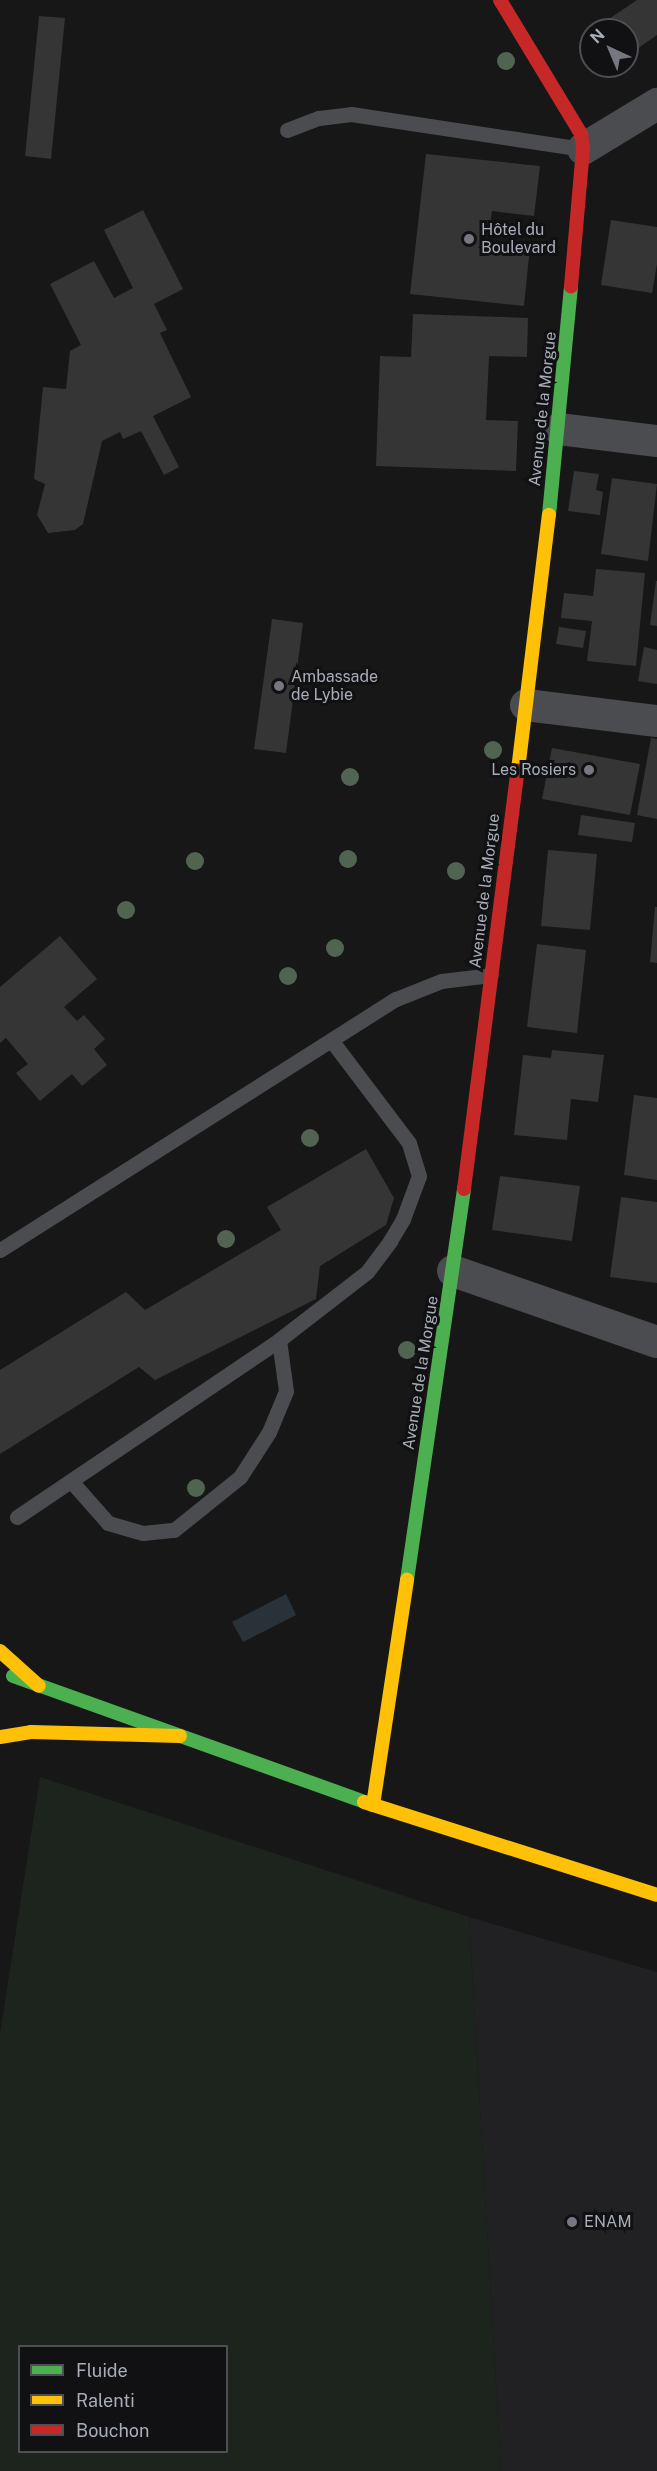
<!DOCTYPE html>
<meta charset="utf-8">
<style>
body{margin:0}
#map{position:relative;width:657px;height:2471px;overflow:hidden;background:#171717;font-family:"Public Sans",sans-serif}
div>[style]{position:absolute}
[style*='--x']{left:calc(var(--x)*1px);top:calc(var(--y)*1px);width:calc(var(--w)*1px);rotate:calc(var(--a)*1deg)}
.built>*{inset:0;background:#212123}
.green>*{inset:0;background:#1d241e}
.water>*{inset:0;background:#2a3239}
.building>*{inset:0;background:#353536}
.lane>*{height:15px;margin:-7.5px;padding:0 7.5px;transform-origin:7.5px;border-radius:7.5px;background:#4b4c50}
.street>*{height:32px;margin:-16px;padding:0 16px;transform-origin:16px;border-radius:16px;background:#4b4c50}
.fast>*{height:14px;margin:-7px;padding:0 7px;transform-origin:7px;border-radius:7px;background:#4caf50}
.slow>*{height:14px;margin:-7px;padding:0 7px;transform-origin:7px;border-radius:7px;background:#ffc107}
.jam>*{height:14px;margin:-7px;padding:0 7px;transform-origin:7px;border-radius:7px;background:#c62828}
.trees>*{width:18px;height:18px;margin:-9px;border-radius:50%;background:#506451}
.dots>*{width:16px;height:16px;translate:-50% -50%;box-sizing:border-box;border:3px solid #111113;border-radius:50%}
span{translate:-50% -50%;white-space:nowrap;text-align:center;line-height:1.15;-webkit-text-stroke:6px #111113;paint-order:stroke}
.poi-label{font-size:16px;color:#a8adb8}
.left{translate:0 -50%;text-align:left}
.right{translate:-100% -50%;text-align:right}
.street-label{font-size:16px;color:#a8adb8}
.legend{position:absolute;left:18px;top:2345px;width:210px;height:108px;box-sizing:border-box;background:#111113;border:2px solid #4d4f55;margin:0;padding:8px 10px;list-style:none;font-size:18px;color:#a8adb8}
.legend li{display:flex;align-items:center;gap:12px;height:30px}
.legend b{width:30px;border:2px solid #4d4f55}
.north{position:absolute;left:579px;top:18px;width:60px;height:60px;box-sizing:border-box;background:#111113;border:2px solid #4d4f55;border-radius:50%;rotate:316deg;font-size:16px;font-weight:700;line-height:24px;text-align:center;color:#a8adb8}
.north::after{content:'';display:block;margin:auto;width:21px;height:27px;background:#757880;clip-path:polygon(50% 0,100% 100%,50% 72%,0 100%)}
</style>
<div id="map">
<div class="built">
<i style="clip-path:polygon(469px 1917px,657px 1972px,657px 2471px,501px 2471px)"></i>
</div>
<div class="green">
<i style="clip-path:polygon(evenodd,40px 1777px,469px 1917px,501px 2471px,0 2471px,0 2034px,40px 1777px,20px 2346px,226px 2346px,226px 2452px,20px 2452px,20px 2346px)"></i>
</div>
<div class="water">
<i style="clip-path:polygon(286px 1594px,296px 1615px,243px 1642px,232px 1622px)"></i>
</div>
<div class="building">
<i style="clip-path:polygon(637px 0,657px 0,657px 35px,627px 56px,627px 30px,599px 30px,597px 27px)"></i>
<i style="clip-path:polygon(39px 16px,65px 18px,51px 159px,25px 156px)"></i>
<i style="clip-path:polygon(426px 154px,540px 166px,534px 216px,492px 211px,488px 243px,530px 247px,524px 306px,410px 294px)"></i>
<i style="clip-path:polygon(143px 210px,183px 289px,154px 304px,167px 330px,160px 333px,191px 397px,153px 416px,179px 467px,164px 475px,141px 431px,123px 439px,120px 432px,102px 441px,83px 524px,75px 530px,48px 533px,37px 515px,45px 484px,34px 479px,43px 387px,66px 389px,70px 351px,81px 345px,50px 284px,94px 261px,114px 298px,133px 288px,104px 230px)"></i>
<i style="clip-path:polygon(611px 220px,657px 227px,657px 264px,652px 293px,601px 285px)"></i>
<i style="clip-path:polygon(413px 314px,528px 318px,527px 357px,489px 356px,486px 420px,518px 421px,516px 471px,376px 466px,380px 356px,411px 357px)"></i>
<i style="clip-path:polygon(574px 471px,599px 474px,596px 490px,603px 492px,600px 515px,568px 511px)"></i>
<i style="clip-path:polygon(612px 478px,657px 484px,648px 561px,601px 554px)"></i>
<i style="clip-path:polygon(596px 569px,645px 573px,636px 666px,587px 661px,592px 621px,561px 618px,564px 593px,593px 596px)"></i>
<i style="clip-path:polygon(656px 581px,657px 581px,657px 626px,650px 625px)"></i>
<i style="clip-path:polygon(272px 619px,303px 623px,286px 753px,254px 749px)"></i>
<i style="clip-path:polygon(559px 627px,586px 631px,583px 648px,556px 644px)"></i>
<i style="clip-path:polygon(644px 647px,657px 650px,657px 684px,638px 681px)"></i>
<i style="clip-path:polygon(651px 738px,657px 739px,657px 819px,637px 815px)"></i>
<i style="clip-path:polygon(552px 748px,640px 764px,630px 815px,542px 799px)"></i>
<i style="clip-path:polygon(581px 815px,635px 823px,632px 842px,578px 835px)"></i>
<i style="clip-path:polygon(548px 850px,597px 854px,590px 930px,541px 926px)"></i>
<i style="clip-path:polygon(655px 907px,657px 907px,657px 963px,650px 962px)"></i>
<i style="clip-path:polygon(60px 936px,97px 979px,64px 1007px,77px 1021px,84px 1015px,105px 1039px,94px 1049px,107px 1065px,82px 1086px,72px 1074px,40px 1101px,16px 1073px,28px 1064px,6px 1038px,0 1043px,0 987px)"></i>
<i style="clip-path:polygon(537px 944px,586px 950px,577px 1033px,527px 1027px)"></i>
<i style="clip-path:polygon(552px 1050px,604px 1055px,598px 1102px,571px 1099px,567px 1140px,514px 1135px,523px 1055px,551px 1058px)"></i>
<i style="clip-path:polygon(634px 1095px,657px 1098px,657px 1180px,624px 1175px)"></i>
<i style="clip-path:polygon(366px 1149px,394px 1198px,386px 1225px,320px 1266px,316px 1299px,155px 1380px,139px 1367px,0 1454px,0 1370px,126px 1292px,145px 1310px,281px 1230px,267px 1207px)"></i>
<i style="clip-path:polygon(500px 1176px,580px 1186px,572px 1241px,492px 1230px)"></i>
<i style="clip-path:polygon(621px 1197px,657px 1202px,657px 1283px,610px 1277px)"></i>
</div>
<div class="lane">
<i style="--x:287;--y:130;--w:34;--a:-21"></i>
<i style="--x:319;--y:118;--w:32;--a:-7"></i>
<i style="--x:351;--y:114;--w:235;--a:8.6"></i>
<i style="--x:0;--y:1250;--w:469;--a:-32.4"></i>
<i style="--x:396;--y:999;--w:48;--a:-21.8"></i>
<i style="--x:441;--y:981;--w:50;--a:-6.8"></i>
<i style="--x:71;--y:1481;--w:56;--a:48.6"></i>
<i style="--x:108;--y:1523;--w:36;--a:16"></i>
<i style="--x:143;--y:1533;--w:31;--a:-6"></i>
<i style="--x:174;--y:1530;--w:85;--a:-38.8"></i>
<i style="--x:240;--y:1477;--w:54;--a:-57.2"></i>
<i style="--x:269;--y:1432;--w:44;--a:-67.5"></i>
<i style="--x:286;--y:1391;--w:51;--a:-97.8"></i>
<i style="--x:17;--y:1517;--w:316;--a:-34"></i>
<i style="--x:279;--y:1340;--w:111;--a:-37.7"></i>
<i style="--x:367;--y:1272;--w:39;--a:-53"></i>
<i style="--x:390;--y:1241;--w:26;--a:-59"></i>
<i style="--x:403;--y:1219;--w:46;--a:-69.6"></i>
<i style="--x:419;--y:1176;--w:34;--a:-107"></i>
<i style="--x:409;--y:1143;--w:129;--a:-127.1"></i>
</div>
<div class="street">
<i style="--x:583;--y:149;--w:87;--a:-31.3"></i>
<i style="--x:559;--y:429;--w:99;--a:7"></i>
<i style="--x:526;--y:705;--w:132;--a:7"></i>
<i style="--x:453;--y:1271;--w:216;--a:19.2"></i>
</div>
<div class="fast">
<i style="--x:549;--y:515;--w:230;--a:-84.5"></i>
<i style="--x:407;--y:1580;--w:395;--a:-81.7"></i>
<i style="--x:13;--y:1676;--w:373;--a:19.7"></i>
</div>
<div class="slow">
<i style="--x:518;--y:770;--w:257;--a:-83.1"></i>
<i style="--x:0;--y:1651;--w:52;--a:41.9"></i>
<i style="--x:0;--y:1737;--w:31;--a:-9"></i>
<i style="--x:31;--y:1732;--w:149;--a:1.5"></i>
<i style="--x:364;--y:1802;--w:307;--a:17.6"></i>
<i style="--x:373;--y:1805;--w:228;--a:-81.4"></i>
</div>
<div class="jam">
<i style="--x:500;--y:0;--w:157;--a:58.8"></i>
<i style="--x:581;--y:134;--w:15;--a:82"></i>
<i style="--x:583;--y:149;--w:138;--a:95"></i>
<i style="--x:464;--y:1189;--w:422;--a:-82.7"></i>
</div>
<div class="trees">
<i style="left:506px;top:61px"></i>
<i style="left:493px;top:750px"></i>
<i style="left:350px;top:777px"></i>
<i style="left:348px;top:859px"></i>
<i style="left:195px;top:861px"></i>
<i style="left:456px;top:871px"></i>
<i style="left:126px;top:910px"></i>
<i style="left:335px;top:948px"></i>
<i style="left:288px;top:976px"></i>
<i style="left:310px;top:1138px"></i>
<i style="left:226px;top:1239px"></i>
<i style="left:407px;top:1350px"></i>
<i style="left:196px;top:1488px"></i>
</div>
<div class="dots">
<i style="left:469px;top:239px;background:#757880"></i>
<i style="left:279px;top:686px;background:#757880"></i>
<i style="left:589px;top:770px;background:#757880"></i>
<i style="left:572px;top:2222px;background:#757880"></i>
</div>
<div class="poi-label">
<span class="left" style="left:481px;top:239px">Hôtel du<br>Boulevard</span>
<span class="left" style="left:291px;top:686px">Ambassade<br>de Lybie</span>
<span class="right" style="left:576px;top:770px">Les Rosiers</span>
<span class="left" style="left:584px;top:2222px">ENAM</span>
</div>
<div class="street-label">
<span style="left:543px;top:409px;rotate:-84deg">Avenue de la Morgue</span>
<span style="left:485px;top:891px;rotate:-83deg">Avenue de la Morgue</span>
<span style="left:421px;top:1373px;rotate:-81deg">Avenue de la Morgue</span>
</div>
<ul class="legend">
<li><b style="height:8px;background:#4caf50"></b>Fluide</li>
<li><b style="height:8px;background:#ffc107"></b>Ralenti</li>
<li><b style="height:8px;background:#c62828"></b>Bouchon</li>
</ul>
<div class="north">N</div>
</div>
